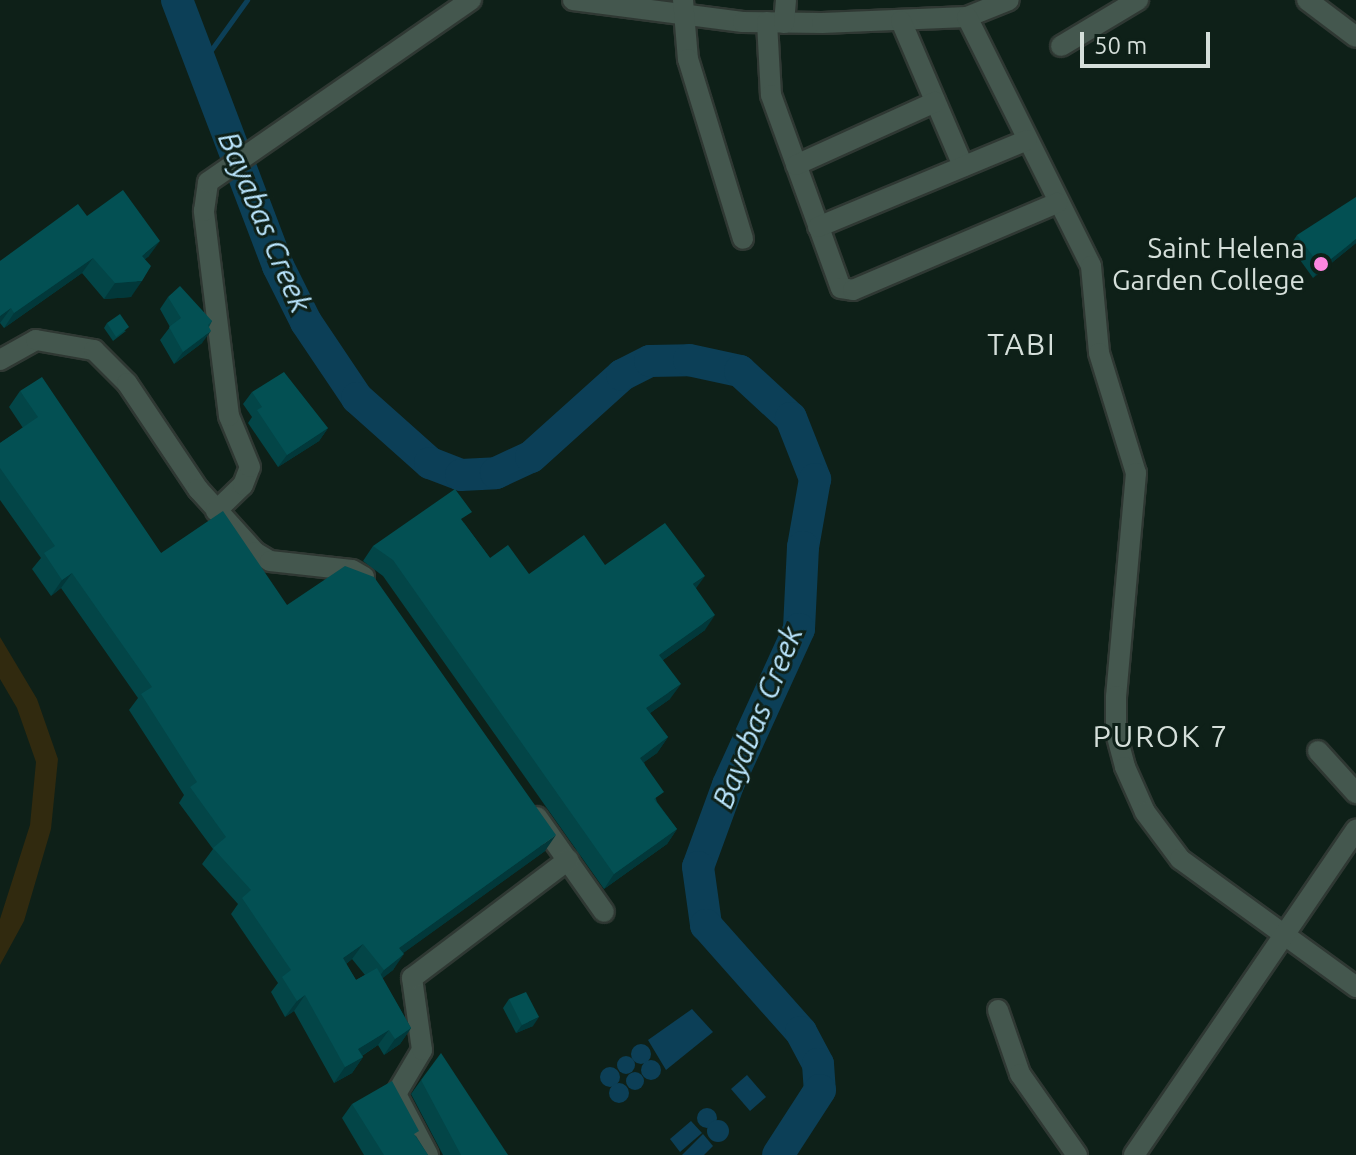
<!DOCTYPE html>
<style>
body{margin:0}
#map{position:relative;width:1356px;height:1155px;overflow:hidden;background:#0e2018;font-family:Ubuntu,sans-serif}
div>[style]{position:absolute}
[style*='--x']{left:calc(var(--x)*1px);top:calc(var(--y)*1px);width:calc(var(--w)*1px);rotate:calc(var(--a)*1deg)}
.green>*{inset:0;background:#312a0f}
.water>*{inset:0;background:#0c3f57}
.round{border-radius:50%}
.stream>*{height:5px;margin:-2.5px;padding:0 2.5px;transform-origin:2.5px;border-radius:2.5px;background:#0c3f57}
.river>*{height:32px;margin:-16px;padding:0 16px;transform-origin:16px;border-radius:16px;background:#0c3f57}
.roads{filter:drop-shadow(2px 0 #2f3833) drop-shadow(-2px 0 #2f3833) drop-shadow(0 2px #2f3833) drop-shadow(0 -2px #2f3833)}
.minor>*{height:20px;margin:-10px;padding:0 10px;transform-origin:10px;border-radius:10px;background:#44574e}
.wall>*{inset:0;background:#034547}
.shaded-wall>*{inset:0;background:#02383a}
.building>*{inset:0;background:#035053}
.dots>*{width:22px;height:22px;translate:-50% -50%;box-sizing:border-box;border:4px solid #0e2018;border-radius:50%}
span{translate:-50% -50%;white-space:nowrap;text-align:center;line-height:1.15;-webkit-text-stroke:6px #0e2018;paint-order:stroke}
.poi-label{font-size:28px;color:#d5dfda}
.right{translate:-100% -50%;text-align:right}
.water-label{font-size:30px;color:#b9e4fc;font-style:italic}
.neighbourhood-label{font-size:30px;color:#d5dfda;letter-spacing:2px}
.scale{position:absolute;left:1080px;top:32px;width:130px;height:36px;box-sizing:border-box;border:4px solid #d5dfda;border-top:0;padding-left:10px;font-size:24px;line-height:28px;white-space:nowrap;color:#d5dfda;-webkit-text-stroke:6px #0e2018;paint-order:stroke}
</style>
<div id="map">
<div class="green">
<i style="clip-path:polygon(0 637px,37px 699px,58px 759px,51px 829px,24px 921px,0 965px,0 919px,30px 825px,36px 762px,17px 708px,0 679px)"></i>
</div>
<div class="water">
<i style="clip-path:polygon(692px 1009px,713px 1032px,666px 1070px,648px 1040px)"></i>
<i class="round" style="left:631px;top:1044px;width:20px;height:20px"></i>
<i class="round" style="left:617px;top:1056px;width:18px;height:18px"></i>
<i class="round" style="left:641px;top:1060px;width:20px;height:20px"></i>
<i class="round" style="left:600px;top:1067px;width:20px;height:20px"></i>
<i class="round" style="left:626px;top:1072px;width:18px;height:18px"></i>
<i style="clip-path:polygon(747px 1075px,766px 1097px,750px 1111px,731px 1089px)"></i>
<i class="round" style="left:609px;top:1083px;width:20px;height:20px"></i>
<i class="round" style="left:697px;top:1108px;width:20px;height:20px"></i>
<i class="round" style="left:707px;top:1120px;width:22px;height:22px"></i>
<i style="clip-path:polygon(691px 1121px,702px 1133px,680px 1152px,670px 1139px)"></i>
<i style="clip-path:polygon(703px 1134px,713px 1146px,704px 1155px,682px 1155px)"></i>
</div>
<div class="stream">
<i style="--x:201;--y:64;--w:79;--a:-54.3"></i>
</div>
<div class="river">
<i style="--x:177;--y:0;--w:285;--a:69.2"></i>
<i style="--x:278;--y:266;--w:63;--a:63.4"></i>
<i style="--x:306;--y:322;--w:92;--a:56.1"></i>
<i style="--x:357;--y:398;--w:98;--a:41.7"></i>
<i style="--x:430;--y:463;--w:33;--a:21"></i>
<i style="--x:461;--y:475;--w:35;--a:-3"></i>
<i style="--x:496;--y:473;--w:38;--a:-25"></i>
<i style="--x:531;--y:457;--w:122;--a:-42"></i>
<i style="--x:622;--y:375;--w:31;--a:-27"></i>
<i style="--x:650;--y:361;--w:39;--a:-1"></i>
<i style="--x:689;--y:360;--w:52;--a:12.2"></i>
<i style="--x:740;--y:371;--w:69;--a:42.7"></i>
<i style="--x:791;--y:418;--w:66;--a:68.5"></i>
<i style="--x:815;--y:479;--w:69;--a:100"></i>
<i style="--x:803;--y:547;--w:82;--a:92.8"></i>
<i style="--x:799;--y:629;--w:171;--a:114.5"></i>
<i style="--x:728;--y:785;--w:87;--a:110.1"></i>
<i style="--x:698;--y:867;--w:59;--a:82.1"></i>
<i style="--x:706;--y:925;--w:143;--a:48.4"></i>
<i style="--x:801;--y:1032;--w:36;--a:62"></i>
<i style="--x:818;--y:1064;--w:26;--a:86"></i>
<i style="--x:820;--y:1090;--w:77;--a:122.9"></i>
</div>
<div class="roads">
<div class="minor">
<i style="--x:573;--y:0;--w:171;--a:7.4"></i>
<i style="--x:743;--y:22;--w:79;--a:0.7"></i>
<i style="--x:822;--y:23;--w:145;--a:-2.4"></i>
<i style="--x:967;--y:17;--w:45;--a:-22"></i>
<i style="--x:683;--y:0;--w:59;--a:85.2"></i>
<i style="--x:688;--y:59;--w:188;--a:73"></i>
<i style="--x:1307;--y:0;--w:61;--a:37.1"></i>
<i style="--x:967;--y:17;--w:278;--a:63.5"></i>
<i style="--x:1091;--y:266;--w:87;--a:84.7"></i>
<i style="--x:1099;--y:353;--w:126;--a:72.9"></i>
<i style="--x:1136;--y:473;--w:224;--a:95.1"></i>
<i style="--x:1116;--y:696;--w:37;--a:90"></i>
<i style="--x:1116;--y:733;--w:35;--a:75"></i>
<i style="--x:1125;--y:767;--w:49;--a:66"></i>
<i style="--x:1145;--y:812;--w:59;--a:53.3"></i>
<i style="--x:1180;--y:859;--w:218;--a:36"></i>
<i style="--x:901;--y:21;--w:158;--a:66.8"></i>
<i style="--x:767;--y:22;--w:73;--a:86.9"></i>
<i style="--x:771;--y:95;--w:205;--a:70.1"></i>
<i style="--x:841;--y:288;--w:12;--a:9"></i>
<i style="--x:853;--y:290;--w:222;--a:-23.1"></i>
<i style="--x:784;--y:23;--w:23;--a:-85"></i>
<i style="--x:1061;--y:46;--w:90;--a:-30.9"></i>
<i style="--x:796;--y:165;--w:153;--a:-24.4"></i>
<i style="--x:818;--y:227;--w:226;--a:-22.6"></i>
<i style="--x:0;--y:360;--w:41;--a:-29.1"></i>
<i style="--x:36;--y:340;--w:59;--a:9.8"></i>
<i style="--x:94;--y:350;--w:47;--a:45"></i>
<i style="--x:127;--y:383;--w:128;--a:56.2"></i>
<i style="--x:198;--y:489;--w:85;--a:47.9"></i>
<i style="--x:255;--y:552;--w:17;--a:31"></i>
<i style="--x:270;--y:561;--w:82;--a:6.3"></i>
<i style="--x:352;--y:570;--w:14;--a:30"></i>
<i style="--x:216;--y:511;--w:37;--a:-44"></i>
<i style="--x:243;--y:485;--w:19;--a:-69"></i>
<i style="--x:250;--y:467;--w:55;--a:-112.4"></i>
<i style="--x:229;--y:416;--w:207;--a:-97"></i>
<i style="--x:204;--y:211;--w:29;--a:-82"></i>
<i style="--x:208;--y:182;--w:320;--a:-34.7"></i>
<i style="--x:1318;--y:751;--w:57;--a:47.9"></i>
<i style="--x:537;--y:817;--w:116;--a:54.8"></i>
<i style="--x:998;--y:1010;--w:68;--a:71"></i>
<i style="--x:1020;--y:1074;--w:99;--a:54.9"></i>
<i style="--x:428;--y:1155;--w:69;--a:-117.7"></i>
<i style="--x:396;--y:1094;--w:51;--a:-59.4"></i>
<i style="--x:422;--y:1050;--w:73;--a:-97.9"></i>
<i style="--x:412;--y:978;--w:196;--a:-37.1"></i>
<i style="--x:1134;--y:1155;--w:394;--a:-55.7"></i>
</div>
</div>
<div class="wall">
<i style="clip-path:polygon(87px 216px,149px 256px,145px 259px,131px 297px,104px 299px,82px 273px,4px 328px,0 323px,0 261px)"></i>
<i style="clip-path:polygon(1297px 235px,1356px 243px,1313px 278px,1290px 246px)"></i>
<i style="clip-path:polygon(168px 297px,212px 321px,209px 327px,202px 343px,174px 364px,160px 340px,170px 327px,160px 309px)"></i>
<i style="clip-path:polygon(107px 323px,126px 331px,113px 341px,104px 328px)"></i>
<i style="clip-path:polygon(evenodd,20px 391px,161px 553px,287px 605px,545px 851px,403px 953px,393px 970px,382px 978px,411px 1028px,400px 1044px,384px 1055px,378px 1045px,362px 1056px,363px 1057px,352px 1073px,334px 1083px,294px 1011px,285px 1017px,271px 992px,278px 983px,231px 914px,238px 904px,202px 864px,213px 849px,179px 803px,184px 795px,129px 710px,138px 698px,61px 588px,51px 596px,32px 569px,41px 558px,0 500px,0 443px,23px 428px,9px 407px,20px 391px,352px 959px,365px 975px,356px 980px,346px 964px,352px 959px)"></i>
<i style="clip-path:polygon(252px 392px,328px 428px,319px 441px,278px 467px,248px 423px,252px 417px,243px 404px)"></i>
<i style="clip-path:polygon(464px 523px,490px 558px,529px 574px,605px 565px,696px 588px,705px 630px,663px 660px,670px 699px,650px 713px,668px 737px,657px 753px,644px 762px,657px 802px,677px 829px,667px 844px,604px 889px,383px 576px,363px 561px,373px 546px)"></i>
<i style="clip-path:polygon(509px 999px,533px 1026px,516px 1033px,503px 1008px)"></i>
<i style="clip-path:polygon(421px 1080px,508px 1155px,443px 1155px,411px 1094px)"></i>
<i style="clip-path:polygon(352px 1104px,416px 1136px,428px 1155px,364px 1155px,342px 1118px)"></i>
</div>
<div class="shaded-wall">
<i style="clip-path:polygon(1356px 239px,1356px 243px,1313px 278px,1321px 267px)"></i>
<i style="clip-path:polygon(160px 241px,149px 256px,131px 271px,142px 256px)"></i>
<i style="clip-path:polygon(93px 258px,82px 273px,4px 328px,14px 313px)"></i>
<i style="clip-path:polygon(142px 281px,131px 297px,104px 299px,115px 283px)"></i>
<i style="clip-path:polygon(11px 308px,0 323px,0 316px)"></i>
<i style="clip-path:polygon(211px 331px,202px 343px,174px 364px,183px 352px)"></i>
<i style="clip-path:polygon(328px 428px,319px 441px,278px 467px,287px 455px)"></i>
<i style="clip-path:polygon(72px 573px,61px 588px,51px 596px,62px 580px)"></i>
<i style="clip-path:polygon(705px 576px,694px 591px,693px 584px)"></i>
<i style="clip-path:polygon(715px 615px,705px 630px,649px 670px,659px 655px)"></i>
<i style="clip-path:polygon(681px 684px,670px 699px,636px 723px,646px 708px)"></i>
<i style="clip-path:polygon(668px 737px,657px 753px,629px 773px,640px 758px)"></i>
<i style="clip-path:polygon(677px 829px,667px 844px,604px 889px,614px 874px)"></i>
<i style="clip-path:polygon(556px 835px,545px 851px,388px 964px,399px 948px)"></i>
<i style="clip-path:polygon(363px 944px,352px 959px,332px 974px,343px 958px)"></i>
<i style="clip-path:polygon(404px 954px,393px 970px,373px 986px,384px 970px)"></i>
<i style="clip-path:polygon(305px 995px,294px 1011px,285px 1017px,297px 1001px)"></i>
<i style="clip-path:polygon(539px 1017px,533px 1026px,516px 1033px,522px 1025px)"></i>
<i style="clip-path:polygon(411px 1028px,400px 1044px,384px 1055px,395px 1039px)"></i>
<i style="clip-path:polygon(389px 1030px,378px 1045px,347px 1065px,358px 1049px)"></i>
<i style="clip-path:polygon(363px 1057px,352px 1073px,334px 1083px,345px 1067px)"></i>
</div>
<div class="building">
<i style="clip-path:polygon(123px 190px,160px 241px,142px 256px,151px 266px,142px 281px,115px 283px,93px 258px,14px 313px,11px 308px,0 316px,0 261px,78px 204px,87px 216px)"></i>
<i style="clip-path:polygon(1356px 197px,1356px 239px,1321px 267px,1297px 235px)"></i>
<i style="clip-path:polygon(180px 286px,212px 321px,208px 325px,211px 331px,183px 352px,169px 327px,181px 318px,168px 297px)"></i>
<i style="clip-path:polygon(120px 314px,129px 327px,116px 337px,107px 323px)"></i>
<i style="clip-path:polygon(284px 372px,328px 428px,287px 455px,257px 410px,262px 407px,252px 392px)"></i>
<i style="clip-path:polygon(42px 377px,161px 553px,223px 511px,287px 605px,345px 566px,374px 577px,556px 835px,399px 948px,404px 954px,384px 970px,363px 944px,343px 958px,356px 980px,377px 968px,411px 1028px,395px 1039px,389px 1030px,358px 1049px,363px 1057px,345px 1067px,305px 995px,297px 1001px,282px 977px,291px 970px,242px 898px,251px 890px,213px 848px,226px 837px,190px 787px,197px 782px,141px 694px,152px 687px,72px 573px,62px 580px,44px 553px,55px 546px,0 468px,0 443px,38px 417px,20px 391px)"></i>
<i style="clip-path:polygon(455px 489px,472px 512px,461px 519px,490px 558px,508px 545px,529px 574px,584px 535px,605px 565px,665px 523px,705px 576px,693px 584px,715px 615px,659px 655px,681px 684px,646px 708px,668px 737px,640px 758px,664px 792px,654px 799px,677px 829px,614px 874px,393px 560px,373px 546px)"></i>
<i style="clip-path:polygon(526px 992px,539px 1017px,522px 1025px,509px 999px)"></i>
<i style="clip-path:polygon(441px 1053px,508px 1155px,461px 1155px,421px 1080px)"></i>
<i style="clip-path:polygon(392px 1081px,419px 1131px,414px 1134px,428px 1155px,384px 1155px,352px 1104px)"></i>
</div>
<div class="dots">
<i style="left:1321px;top:264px;background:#fe86e0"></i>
</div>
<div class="poi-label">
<span class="right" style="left:1305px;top:264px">Saint Helena<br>Garden College</span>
</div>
<div class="water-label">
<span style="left:265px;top:222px;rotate:67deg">Bayabas Creek</span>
<span style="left:757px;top:717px;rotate:-68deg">Bayabas Creek</span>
</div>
<div class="neighbourhood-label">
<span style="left:1022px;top:344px">TABI</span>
<span style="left:1161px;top:736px">PUROK 7</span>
</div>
<div class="scale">50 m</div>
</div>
